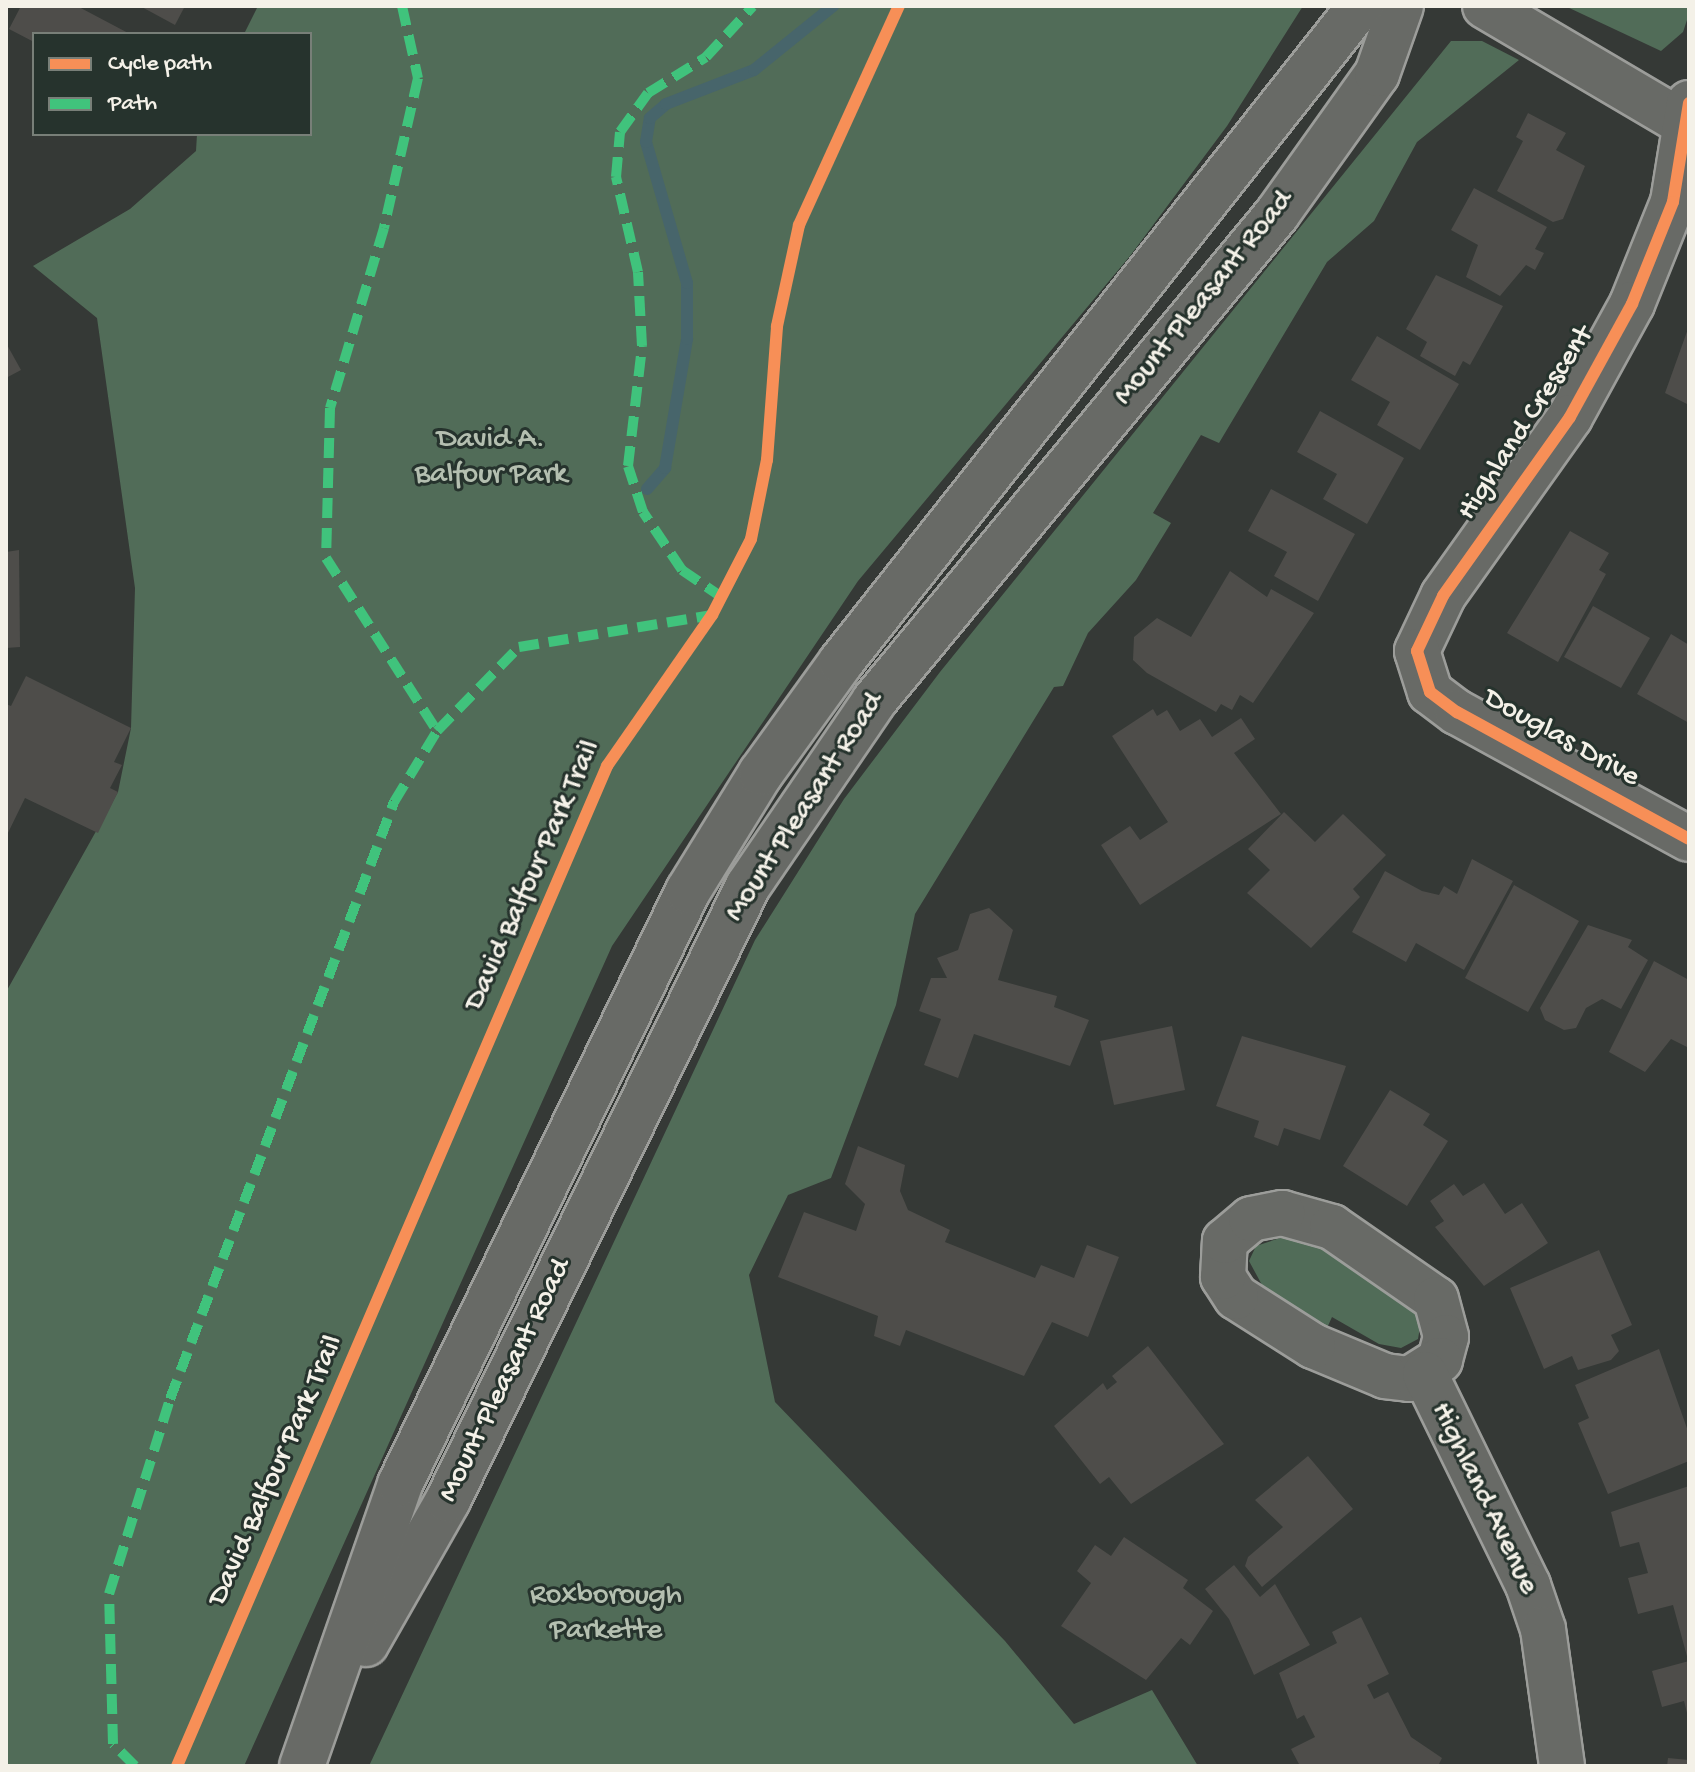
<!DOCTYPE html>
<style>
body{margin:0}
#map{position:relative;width:1695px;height:1772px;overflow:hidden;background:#353936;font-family:"Gochi Hand",sans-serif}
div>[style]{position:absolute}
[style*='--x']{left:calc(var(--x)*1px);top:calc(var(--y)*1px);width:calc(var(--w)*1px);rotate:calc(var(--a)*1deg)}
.green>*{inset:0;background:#516c58}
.stream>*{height:12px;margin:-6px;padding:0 6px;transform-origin:6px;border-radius:6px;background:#47656b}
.building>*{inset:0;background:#4e4d4a}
.roads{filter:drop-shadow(2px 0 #9c9d9a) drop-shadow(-2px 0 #9c9d9a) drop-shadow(0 2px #9c9d9a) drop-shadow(0 -2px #9c9d9a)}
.minor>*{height:44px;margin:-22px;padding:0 22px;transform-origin:22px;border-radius:22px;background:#686a66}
.secondary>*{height:44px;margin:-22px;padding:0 22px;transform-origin:22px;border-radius:22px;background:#686a66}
.quiet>*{height:10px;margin-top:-5px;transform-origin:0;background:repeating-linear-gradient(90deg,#40c37c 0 20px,transparent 0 30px)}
.cycleway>*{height:12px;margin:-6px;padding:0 6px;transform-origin:6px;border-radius:6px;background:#f78f57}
span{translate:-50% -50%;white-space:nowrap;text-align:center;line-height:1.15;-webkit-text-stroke:6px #26332d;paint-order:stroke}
.street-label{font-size:30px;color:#f4f1e8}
.park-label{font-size:30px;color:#b4bfb0}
.frame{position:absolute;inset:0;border:8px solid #f4f1e8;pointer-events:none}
.legend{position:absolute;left:32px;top:32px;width:280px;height:104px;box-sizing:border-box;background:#26332d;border:2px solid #787f78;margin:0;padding:10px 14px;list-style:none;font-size:24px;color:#f4f1e8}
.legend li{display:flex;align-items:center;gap:16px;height:40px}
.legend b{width:40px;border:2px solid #787f78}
</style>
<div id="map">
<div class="green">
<i style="clip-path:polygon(258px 6px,1303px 6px,1227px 126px,1130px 256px,858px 581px,612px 946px,244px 1766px,6px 1766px,6px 992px,118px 792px,131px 728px,135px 588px,97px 318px,33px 266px,130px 209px,196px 151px,197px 134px,310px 134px,310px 34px,244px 34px)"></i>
<i style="clip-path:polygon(1565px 6px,1689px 6px,1689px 14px,1683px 32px,1661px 51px)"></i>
<i style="clip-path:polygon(1451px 41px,1482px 41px,1519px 60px,1417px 142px,1374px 221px,1327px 262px,1219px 443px,1201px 435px,1153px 513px,1171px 523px,1136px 580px,1088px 633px,1063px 686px,1054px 687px,915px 914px,896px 1005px,831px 1178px,788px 1195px,749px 1275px,775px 1402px,1005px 1641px,1074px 1724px,1152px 1690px,1198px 1766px,369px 1766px,755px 940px,844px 799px,940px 672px)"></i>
<i style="clip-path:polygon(1286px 1236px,1334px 1249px,1381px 1277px,1422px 1316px,1418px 1339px,1401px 1348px,1379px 1344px,1332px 1317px,1327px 1328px,1294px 1311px,1262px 1285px,1249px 1261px,1256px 1246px)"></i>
</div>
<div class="stream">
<i style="--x:647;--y:489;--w:28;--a:-49"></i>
<i style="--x:665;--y:468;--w:131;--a:-80.3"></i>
<i style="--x:687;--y:339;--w:56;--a:-90"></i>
<i style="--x:687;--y:283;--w:147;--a:-106.2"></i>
<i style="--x:646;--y:142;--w:24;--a:-81"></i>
<i style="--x:650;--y:118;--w:21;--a:-41"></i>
<i style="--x:666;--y:104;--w:94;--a:-21.1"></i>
<i style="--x:754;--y:70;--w:102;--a:-39"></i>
</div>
<div class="building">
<i style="clip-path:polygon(21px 6px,77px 6px,130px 34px,34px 34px,34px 42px,9px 29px)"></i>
<i style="clip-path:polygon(140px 6px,185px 6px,175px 25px)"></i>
<i style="clip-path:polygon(1528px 113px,1566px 133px,1556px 150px,1585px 166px,1563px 219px,1553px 222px,1497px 191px,1523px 141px,1516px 137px)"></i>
<i style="clip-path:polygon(1474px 188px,1547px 227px,1535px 249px,1544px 253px,1535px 270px,1526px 265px,1500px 296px,1466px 277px,1478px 245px,1451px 230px)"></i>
<i style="clip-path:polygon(1436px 275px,1503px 306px,1470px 365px,1463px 361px,1455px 376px,1420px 356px,1427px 342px,1406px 329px)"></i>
<i style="clip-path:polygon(1689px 326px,1689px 405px,1665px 393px)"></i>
<i style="clip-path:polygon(1377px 336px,1459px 384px,1420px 450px,1377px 425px,1390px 402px,1351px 380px)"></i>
<i style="clip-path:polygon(6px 343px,21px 370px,6px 378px)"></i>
<i style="clip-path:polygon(1320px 411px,1404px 458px,1367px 524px,1323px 499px,1337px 474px,1297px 452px)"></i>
<i style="clip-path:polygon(1271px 489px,1355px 534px,1318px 601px,1274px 576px,1287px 552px,1248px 531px)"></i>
<i style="clip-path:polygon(1570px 531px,1609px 553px,1599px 570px,1606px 574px,1558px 662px,1507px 633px)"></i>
<i style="clip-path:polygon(19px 550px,20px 647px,6px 648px,6px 552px)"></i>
<i style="clip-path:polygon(1230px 571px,1267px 597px,1271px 589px,1314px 613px,1253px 703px,1240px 695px,1232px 710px,1221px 704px,1216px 712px,1147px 673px,1133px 660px,1134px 637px,1157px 618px,1191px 637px)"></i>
<i style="clip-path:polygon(1593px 606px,1650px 638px,1621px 688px,1564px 657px)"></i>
<i style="clip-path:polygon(1671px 634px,1689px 645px,1689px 723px,1637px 694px)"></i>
<i style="clip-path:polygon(26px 676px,131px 728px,114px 762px,122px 765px,110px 788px,118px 792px,98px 833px,25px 798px,6px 837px,6px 704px,11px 706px)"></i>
<i style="clip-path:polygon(1153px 709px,1157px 716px,1167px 710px,1180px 731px,1200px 719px,1212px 737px,1241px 718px,1255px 739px,1234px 753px,1281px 814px,1140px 905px,1101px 845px,1130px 826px,1140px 840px,1168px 822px,1112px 736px)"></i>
<i style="clip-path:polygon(1284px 812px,1315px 842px,1343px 814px,1386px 855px,1353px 889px,1360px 897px,1311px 948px,1247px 893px,1270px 870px,1248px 849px)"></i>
<i style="clip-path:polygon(1472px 859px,1513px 881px,1464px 970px,1416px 943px,1406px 962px,1352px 932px,1385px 871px,1422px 891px,1439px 895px,1444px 886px,1457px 894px)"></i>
<i style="clip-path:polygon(1514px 885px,1579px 921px,1528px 1012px,1465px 978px)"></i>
<i style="clip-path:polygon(989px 908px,1013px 930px,998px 980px,1057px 996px,1054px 1007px,1089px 1020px,1070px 1066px,974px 1034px,958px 1078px,924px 1065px,941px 1019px,919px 1011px,931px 978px,947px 978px,937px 958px,958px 950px,970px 914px)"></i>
<i style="clip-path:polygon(1588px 925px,1632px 940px,1628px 947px,1648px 960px,1621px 1009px,1602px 999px,1586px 1008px,1576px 1028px,1564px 1030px,1545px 1020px,1540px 1008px)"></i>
<i style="clip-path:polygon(1654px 961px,1689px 980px,1689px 1048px,1671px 1039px,1645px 1072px,1609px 1052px)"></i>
<i style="clip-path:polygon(1172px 1026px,1185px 1090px,1114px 1105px,1100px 1041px)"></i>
<i style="clip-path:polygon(1242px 1036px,1346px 1066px,1320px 1140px,1284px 1128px,1278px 1146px,1254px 1137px,1259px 1121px,1216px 1106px)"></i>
<i style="clip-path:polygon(1390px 1090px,1430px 1114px,1423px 1125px,1448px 1141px,1407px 1206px,1343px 1166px)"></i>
<i style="clip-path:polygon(858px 1146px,905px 1165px,900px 1191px,908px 1210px,950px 1230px,945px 1242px,1035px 1278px,1041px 1265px,1074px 1278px,1087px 1245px,1119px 1257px,1088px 1337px,1052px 1322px,1024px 1376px,906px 1330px,900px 1346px,874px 1336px,878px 1316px,778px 1277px,804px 1212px,856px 1231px,865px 1204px,845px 1184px)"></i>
<i style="clip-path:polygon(1484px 1183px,1505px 1214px,1522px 1203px,1548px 1243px,1484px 1286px,1435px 1227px,1444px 1221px,1430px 1201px,1454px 1184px,1463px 1196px)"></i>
<i style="clip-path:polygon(1599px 1250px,1632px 1325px,1611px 1335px,1619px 1351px,1611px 1360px,1578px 1370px,1572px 1356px,1544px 1369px,1510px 1288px)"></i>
<i style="clip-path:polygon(1148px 1346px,1224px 1444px,1131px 1504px,1109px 1477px,1100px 1484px,1054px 1426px,1103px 1383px,1107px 1390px,1117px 1382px,1112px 1376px)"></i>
<i style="clip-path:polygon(1659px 1349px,1689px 1434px,1689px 1461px,1608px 1494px,1578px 1423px,1589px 1418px,1575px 1385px)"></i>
<i style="clip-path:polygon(1308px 1456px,1353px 1509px,1262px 1587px,1245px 1566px,1248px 1557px,1283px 1527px,1255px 1500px)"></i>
<i style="clip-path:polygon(1689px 1486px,1689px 1659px,1688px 1660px,1673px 1605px,1638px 1614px,1628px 1578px,1648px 1573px,1639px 1542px,1620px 1547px,1611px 1512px)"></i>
<i style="clip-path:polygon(1124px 1537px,1188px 1580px,1183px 1588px,1213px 1611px,1190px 1645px,1181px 1638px,1146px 1680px,1061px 1626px,1091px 1583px,1077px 1571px,1095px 1545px,1111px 1556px)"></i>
<i style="clip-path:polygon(1234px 1565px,1260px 1597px,1275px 1584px,1310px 1645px,1254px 1675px,1229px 1619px,1205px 1589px)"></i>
<i style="clip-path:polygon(1361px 1617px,1389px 1674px,1367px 1685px,1374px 1699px,1388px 1692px,1411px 1737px,1442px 1758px,1438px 1766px,1300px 1766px,1291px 1749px,1315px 1737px,1304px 1715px,1297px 1719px,1279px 1673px,1337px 1643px,1332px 1632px)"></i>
<i style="clip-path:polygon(1689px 1661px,1689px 1717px,1688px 1717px,1684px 1701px,1662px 1707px,1652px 1671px)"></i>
<i style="clip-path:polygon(1668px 1758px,1689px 1760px,1689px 1766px,1667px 1766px)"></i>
</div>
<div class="roads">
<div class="minor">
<i style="--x:1485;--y:6;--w:237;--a:30.5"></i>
<i style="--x:1689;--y:103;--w:100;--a:99.2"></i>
<i style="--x:1673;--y:202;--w:110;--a:111.9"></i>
<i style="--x:1632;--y:304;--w:129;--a:118.8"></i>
<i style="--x:1570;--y:417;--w:219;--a:125.4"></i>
<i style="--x:1443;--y:596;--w:61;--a:115.3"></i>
<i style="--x:1417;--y:651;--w:43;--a:72.4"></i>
<i style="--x:1430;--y:692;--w:34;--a:37"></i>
<i style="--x:1457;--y:712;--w:264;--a:28.7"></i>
<i style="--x:1282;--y:1213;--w:52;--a:15.6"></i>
<i style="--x:1332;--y:1227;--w:126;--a:34.7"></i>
<i style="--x:1436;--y:1299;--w:39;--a:75"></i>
<i style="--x:1446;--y:1337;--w:24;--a:105"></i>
<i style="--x:1440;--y:1360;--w:36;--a:148"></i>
<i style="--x:1409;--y:1379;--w:24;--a:-173"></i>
<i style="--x:1385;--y:1376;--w:78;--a:-157.4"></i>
<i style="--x:1313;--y:1346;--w:91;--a:-147.5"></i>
<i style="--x:1236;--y:1297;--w:24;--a:-123"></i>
<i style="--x:1223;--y:1277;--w:36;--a:-87"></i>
<i style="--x:1225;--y:1241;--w:34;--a:-40"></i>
<i style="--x:1251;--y:1219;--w:32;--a:-11"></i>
<i style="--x:1425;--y:1374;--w:235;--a:64"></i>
<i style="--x:1528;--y:1585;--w:46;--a:71.2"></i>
<i style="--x:1543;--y:1629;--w:138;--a:82.1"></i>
</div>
<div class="secondary">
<i style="--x:366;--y:1644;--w:166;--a:-60.3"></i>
<i style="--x:448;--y:1500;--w:683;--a:-63.96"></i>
<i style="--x:748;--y:886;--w:224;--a:-55.7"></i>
<i style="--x:874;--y:701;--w:632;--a:-50.39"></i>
<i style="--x:1277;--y:214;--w:172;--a:-54.5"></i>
<i style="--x:1377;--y:74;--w:72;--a:-70.6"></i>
<i style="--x:302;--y:1766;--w:299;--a:-70.8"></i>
<i style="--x:400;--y:1484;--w:659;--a:-64.1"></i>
<i style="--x:688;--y:891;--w:139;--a:-58.3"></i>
<i style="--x:761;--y:773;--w:137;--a:-54.2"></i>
<i style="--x:841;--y:662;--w:836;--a:-51.65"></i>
</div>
</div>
<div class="quiet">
<i style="--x:402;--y:6;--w:74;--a:77.5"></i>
<i style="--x:418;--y:78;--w:154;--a:102.8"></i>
<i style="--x:384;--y:228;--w:188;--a:106.7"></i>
<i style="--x:330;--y:408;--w:150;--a:91.5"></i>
<i style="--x:326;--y:558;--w:206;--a:57.3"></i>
<i style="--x:723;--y:598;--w:50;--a:-145.7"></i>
<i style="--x:682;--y:570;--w:70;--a:-123.9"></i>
<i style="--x:643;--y:512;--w:48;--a:-108.1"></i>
<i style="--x:628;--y:466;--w:121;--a:-83.3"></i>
<i style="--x:642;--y:346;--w:74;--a:-93.1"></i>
<i style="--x:638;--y:272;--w:98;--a:-103"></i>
<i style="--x:616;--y:177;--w:45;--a:-84.9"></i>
<i style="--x:620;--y:132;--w:48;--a:-54.3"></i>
<i style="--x:648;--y:93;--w:68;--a:-31.8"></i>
<i style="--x:706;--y:57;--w:69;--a:-47.3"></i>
<i style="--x:135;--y:1766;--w:31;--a:-135"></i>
<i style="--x:113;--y:1744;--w:150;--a:-91.5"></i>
<i style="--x:109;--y:1594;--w:204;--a:-72.6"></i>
<i style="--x:170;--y:1399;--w:638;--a:-69.43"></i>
<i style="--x:394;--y:802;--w:83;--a:-58.8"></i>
<i style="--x:437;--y:731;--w:117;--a:-45.7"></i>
<i style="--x:519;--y:647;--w:196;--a:-9.4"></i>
</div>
<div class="cycleway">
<i style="--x:1689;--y:103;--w:100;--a:99.2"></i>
<i style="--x:1673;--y:202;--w:110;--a:111.9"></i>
<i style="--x:1632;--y:304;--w:129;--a:118.8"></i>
<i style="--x:1570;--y:417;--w:219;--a:125.4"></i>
<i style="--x:1443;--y:596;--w:61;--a:115.3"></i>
<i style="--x:1417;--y:651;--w:43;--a:72.4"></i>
<i style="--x:1430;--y:692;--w:34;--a:37"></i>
<i style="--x:1457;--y:712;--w:264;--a:28.7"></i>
<i style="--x:177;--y:1766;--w:1089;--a:-66.73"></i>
<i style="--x:607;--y:766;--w:184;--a:-55.2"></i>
<i style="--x:712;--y:615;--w:85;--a:-62.8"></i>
<i style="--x:751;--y:539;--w:81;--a:-78.6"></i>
<i style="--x:767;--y:460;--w:134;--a:-85.7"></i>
<i style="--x:777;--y:326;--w:103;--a:-77.7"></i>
<i style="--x:799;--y:225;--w:241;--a:-65.5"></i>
</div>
<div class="street-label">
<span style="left:1205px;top:299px;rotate:-51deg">Mount Pleasant Road</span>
<span style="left:1527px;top:424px;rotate:-57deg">Highland Crescent</span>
<span style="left:1561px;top:739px;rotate:29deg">Douglas Drive</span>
<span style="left:806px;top:808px;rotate:-57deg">Mount Pleasant Road</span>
<span style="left:534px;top:876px;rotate:-66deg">David Balfour Park Trail</span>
<span style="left:506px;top:1381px;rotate:-64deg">Mount Pleasant Road</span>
<span style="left:277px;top:1471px;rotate:-66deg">David Balfour Park Trail</span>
<span style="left:1483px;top:1499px;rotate:64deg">Highland Avenue</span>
</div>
<div class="park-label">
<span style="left:491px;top:458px">David A.<br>Balfour Park</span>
<span style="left:606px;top:1614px">Roxborough<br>Parkette</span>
</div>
<div class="frame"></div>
<ul class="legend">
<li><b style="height:10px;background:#f78f57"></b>Cycle path</li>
<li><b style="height:10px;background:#40c37c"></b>Path</li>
</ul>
</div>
